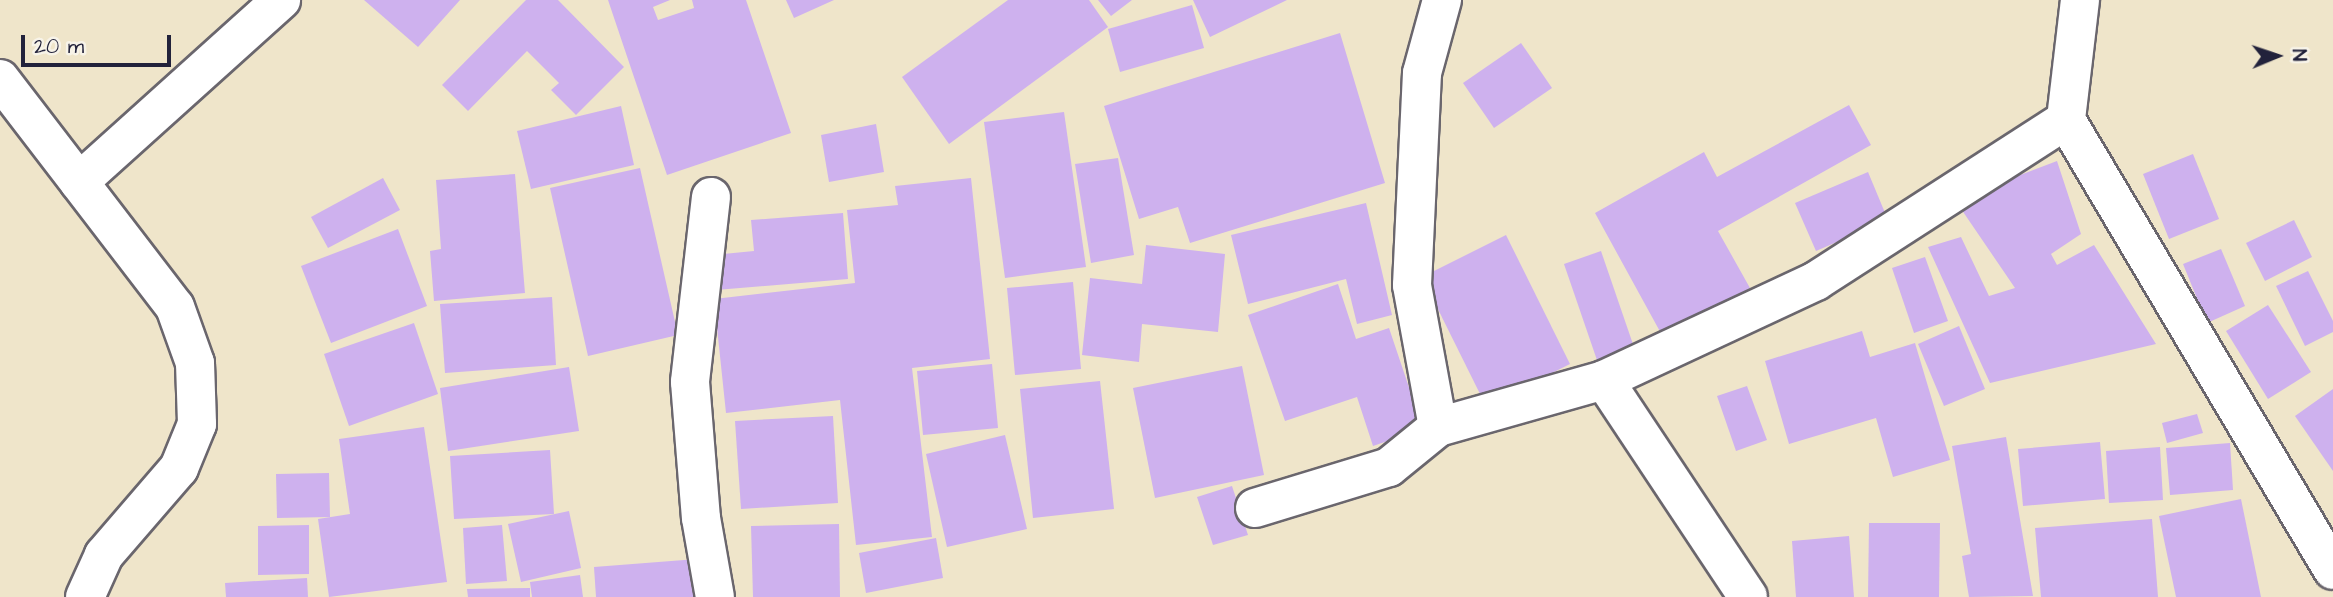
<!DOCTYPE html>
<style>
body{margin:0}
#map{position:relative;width:2333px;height:597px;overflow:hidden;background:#efe5ca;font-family:"Architects Daughter",sans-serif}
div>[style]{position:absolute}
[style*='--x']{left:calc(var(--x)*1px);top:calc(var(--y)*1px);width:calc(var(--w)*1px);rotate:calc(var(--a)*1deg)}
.building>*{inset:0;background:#ceb1ee}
.roads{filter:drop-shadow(2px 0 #6a666d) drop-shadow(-2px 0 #6a666d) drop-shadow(0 2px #6a666d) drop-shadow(0 -2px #6a666d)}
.minor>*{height:38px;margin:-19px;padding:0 19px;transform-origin:19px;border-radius:19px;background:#fff}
span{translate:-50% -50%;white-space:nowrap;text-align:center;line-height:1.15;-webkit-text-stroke:6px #f7f3e8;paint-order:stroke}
.north{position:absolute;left:2242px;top:21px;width:70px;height:70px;-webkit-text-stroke:5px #f7f3e8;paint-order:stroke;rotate:88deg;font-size:19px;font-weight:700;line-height:28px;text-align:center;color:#22223b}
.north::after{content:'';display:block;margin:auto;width:24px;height:32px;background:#22223b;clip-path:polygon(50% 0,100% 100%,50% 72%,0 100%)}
.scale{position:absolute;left:21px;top:35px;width:150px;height:32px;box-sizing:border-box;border:4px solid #22223b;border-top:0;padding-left:9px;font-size:21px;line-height:24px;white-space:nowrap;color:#22223b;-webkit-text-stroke:5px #f7f3e8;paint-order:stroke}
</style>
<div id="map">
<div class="building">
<i style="clip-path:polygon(364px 0,460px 0,418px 47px)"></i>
<i style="clip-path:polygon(526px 0,558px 0,624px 67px,576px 115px,551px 90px,559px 83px,527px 51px,468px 111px,442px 85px)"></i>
<i style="clip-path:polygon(608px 0,670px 0,653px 7px,658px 20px,694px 8px,692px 0,746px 0,791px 133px,667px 175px)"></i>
<i style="clip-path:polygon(786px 0,834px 0,794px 18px)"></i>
<i style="clip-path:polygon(1008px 0,1089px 0,1108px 27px,949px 144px,902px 77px)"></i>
<i style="clip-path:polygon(1098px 0,1132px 0,1111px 16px)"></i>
<i style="clip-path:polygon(1193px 0,1287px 0,1210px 37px)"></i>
<i style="clip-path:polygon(1192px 5px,1204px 48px,1120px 72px,1108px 29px)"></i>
<i style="clip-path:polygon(1340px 33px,1385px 183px,1190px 243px,1178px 207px,1139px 219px,1104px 106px)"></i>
<i style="clip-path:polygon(1521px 43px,1552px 88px,1494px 128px,1463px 83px)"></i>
<i style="clip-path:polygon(1849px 105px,1871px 145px,1718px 231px,1750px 288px,1663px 337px,1595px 213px,1704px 152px,1717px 177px)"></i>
<i style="clip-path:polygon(621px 106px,634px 165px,531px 189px,517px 131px)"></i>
<i style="clip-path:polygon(1064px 112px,1086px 267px,1005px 278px,984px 122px)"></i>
<i style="clip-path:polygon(876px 124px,884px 172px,829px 182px,821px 135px)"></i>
<i style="clip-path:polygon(2193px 154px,2219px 219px,2169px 239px,2143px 174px)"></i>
<i style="clip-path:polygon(1118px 158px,1134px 255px,1091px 263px,1075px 164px)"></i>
<i style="clip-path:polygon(2057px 161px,2081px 234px,2051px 254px,2057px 265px,2094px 245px,2156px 344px,1990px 383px,1928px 247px,1961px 237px,1989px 296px,2015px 288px,1955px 200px)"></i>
<i style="clip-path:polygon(640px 168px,678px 335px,588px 356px,550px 188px)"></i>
<i style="clip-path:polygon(1868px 172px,1888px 220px,1816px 251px,1795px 203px)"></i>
<i style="clip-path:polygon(515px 174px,525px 293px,434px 301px,430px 251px,441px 249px,436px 180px)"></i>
<i style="clip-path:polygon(383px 178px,400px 210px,328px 248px,311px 217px)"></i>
<i style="clip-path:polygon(971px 178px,990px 359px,912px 368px,932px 537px,856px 545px,840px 400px,726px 413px,714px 299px,855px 283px,847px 210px,898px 205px,895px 186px)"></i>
<i style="clip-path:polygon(1366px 203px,1392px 315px,1357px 324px,1346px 279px,1248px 304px,1231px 235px)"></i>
<i style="clip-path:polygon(843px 213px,848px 279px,716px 290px,713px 255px,754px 251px,751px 220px)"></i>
<i style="clip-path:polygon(2294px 220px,2312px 257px,2265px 281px,2246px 243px)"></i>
<i style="clip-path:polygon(398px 229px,427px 306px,331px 343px,301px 266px)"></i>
<i style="clip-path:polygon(1506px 235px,1570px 364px,1486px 406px,1422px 277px)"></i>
<i style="clip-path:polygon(1146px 245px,1225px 254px,1218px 332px,1142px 324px,1139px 362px,1082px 355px,1090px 278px,1142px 284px)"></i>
<i style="clip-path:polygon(2221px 249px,2245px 306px,2207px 323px,2183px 264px)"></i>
<i style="clip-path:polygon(1601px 251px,1636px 353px,1599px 366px,1564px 264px)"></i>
<i style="clip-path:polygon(1925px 257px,1948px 321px,1914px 333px,1892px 268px)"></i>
<i style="clip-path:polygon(2308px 271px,2333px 321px,2333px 332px,2305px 346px,2276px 286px)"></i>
<i style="clip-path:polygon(1073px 282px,1081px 369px,1015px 375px,1007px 288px)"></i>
<i style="clip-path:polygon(1338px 284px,1356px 339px,1389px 328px,1423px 429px,1373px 446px,1357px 397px,1285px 421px,1248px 315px)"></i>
<i style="clip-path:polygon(552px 297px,556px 365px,445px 373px,440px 304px)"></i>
<i style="clip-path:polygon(2268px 305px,2311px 372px,2268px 399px,2226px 331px)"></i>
<i style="clip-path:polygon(414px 323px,438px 394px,349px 426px,324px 354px)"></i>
<i style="clip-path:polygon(1959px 326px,1985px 389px,1944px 406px,1918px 344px)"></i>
<i style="clip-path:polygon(1862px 331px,1870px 357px,1915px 343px,1950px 460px,1893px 477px,1876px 418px,1789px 444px,1765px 361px)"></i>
<i style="clip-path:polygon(992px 364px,998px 428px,923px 435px,917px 371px)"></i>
<i style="clip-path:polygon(1242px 366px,1264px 475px,1155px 498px,1133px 388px)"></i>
<i style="clip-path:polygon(569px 367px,579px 431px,448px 451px,440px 388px)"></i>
<i style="clip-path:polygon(1100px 381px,1114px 509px,1033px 518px,1020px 389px)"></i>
<i style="clip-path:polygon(1747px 386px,1767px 440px,1736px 451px,1717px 396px)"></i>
<i style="clip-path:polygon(2333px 389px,2333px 471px,2295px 416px)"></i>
<i style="clip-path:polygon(2197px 414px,2203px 433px,2167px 443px,2162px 423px)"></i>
<i style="clip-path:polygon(833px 416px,838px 503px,741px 509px,735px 421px)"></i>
<i style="clip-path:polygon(424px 427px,447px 582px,329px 597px,318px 519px,350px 514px,339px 439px)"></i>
<i style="clip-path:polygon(1005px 435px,1027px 529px,947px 547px,926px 454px)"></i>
<i style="clip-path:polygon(2006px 437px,2033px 596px,1969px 597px,1962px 556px,1971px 554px,1952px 446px)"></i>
<i style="clip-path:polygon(2100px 442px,2105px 499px,2023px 506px,2018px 449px)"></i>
<i style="clip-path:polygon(2230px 443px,2233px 490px,2170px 495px,2166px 448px)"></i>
<i style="clip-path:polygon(2160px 447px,2163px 500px,2109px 503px,2106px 451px)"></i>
<i style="clip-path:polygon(550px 450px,554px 514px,454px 519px,450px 456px)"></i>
<i style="clip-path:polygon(329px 473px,330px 517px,277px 518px,276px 474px)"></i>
<i style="clip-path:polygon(1232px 486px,1248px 535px,1213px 545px,1197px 497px)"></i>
<i style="clip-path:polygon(2241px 499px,2261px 597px,2176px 597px,2159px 516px)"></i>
<i style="clip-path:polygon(569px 511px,581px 568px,521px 582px,508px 524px)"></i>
<i style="clip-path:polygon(2152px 519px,2158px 597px,2041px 597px,2035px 528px)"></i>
<i style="clip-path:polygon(1869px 523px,1940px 523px,1939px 597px,1868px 597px)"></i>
<i style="clip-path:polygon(839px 524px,840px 597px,753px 597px,751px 526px)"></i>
<i style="clip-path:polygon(309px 525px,309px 574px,258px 575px,258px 526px)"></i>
<i style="clip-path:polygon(502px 525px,507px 581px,466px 584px,463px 528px)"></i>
<i style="clip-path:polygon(1849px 536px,1854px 597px,1796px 597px,1792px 541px)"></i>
<i style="clip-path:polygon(936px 538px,943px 578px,866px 593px,859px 553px)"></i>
<i style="clip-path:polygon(697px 559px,700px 597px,596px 597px,594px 567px)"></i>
<i style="clip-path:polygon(580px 575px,583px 597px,532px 597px,530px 582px)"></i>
<i style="clip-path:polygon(307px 578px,308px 597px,226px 597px,225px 583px)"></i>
<i style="clip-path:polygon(530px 588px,530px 597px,468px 597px,467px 589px)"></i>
</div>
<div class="roads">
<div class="minor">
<i style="--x:2080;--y:0;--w:121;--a:96.7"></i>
<i style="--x:2066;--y:120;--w:523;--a:59.32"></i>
<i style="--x:0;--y:79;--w:287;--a:52.5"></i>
<i style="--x:175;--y:307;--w:59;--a:70.3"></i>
<i style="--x:195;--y:363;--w:61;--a:88.1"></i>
<i style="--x:197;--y:424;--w:48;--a:112.2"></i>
<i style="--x:179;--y:468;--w:115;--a:130.8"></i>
<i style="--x:104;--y:555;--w:46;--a:114.3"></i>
<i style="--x:79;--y:182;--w:272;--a:-42"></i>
<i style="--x:711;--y:197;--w:186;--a:96.5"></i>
<i style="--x:690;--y:382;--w:136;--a:85.4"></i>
<i style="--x:701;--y:518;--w:80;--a:80"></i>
<i style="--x:1604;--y:380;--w:234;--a:-25"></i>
<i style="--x:1816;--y:281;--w:297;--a:-32.8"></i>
<i style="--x:1438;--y:427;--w:173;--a:-15.8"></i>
<i style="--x:1604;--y:380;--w:260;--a:56.4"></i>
<i style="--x:1255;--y:508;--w:140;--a:-17"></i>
<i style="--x:1389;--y:467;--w:63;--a:-39.2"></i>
<i style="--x:1438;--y:427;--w:144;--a:-100.4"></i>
<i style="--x:1412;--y:285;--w:212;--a:-87.3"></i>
<i style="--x:1422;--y:73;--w:76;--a:-74.7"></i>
</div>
</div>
<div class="north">N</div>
<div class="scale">20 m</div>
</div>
